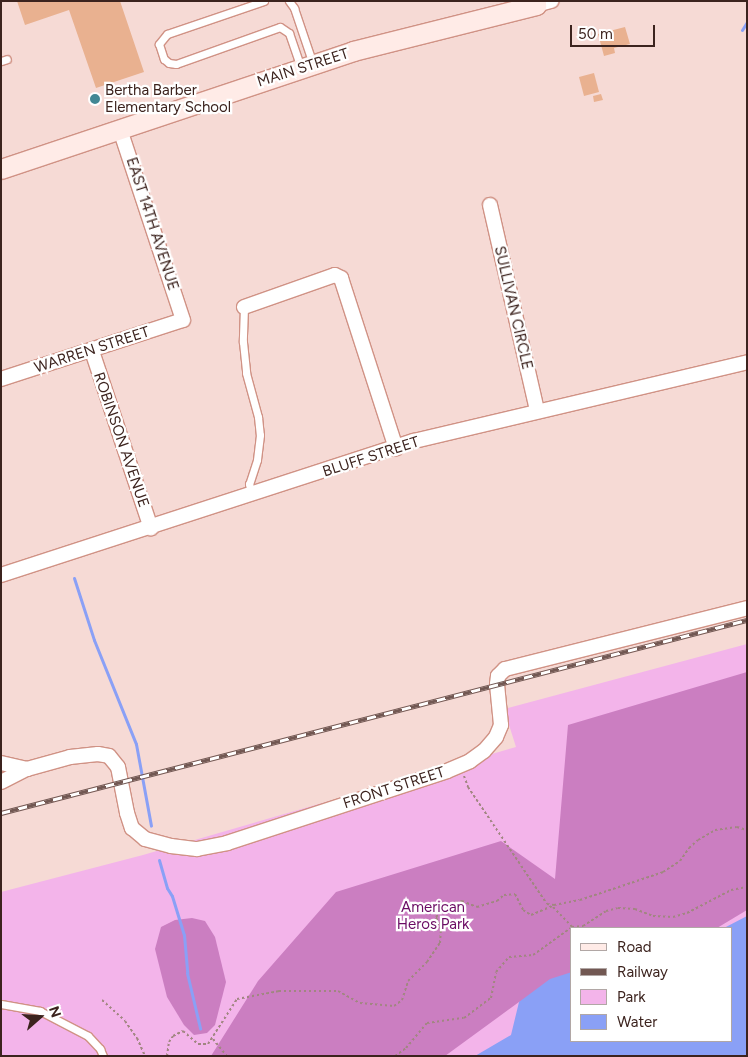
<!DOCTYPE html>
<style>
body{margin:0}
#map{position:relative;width:748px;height:1057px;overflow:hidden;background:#f6dad5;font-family:Figtree,sans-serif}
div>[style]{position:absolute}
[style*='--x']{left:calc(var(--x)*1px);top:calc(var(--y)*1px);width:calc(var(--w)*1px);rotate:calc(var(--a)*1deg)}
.green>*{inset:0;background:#f3b4ea}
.forest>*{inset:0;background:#cb7ec1}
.water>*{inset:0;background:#8aa0f6}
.stream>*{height:3px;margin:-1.5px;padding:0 1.5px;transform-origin:1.5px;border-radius:1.5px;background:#8aa0f6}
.building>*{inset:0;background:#e9b190}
.path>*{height:2px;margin-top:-1px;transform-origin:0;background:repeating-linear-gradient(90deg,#a18681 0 2.5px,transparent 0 5px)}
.roads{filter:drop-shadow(1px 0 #d09285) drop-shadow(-1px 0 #d09285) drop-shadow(0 1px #d09285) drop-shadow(0 -1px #d09285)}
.lane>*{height:7px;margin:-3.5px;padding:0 3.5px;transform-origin:3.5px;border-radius:3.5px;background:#fff}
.street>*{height:14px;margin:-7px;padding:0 7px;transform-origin:7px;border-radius:7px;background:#fff}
.secondary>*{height:19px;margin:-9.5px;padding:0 9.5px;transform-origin:9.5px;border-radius:9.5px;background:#ffebe7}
.rail>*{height:5px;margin-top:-2.5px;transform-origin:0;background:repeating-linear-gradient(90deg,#fff 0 9px,#725853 0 18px);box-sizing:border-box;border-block:1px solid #725853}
.dots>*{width:14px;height:14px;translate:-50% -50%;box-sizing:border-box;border:2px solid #fff;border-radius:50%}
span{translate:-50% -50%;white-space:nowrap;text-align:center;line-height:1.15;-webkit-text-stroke:4.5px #fff;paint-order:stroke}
.street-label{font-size:15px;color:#3c231e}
.poi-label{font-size:15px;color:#3c231e}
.left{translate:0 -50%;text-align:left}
.park-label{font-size:15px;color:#6b0c64}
.frame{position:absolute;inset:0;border:2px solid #3c231e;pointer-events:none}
.legend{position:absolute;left:570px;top:927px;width:162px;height:115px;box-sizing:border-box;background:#fff;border:1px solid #b1a7a5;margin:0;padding:6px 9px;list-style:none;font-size:15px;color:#3c231e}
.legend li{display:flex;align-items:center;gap:10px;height:25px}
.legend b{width:25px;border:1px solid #b1a7a5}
.north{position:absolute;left:15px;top:992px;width:50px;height:50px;-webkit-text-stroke:4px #fff;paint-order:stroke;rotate:71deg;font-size:14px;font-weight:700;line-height:20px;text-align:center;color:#3c231e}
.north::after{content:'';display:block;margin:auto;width:18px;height:22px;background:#3c231e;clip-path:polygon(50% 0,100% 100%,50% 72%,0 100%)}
.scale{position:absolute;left:570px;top:25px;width:85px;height:22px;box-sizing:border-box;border:2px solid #3c231e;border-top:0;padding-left:6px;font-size:15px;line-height:18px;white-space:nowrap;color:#3c231e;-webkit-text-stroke:4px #fff;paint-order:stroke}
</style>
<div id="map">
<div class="green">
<i style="clip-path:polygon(evenodd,747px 644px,747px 1056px,1px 1056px,1px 892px,143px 855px,516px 747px,504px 709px,747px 644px,572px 928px,732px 928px,732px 1041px,572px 1041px,572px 928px)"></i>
</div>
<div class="forest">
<i style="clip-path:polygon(747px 672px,747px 910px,717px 928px,572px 928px,572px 988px,519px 1002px,445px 1056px,211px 1056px,258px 981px,336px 892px,501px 841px,555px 879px,568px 725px)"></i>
<i style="clip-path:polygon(192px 918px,205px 921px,215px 937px,226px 982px,215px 1025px,207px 1033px,194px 1035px,184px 1025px,167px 997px,155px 949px,161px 927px,175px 920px)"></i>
</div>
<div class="water">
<i style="clip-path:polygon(747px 916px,747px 1056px,475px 1056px,511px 1035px,519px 1002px,550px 979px,572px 972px,572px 1041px,732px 1041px,732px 928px,724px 928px)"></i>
</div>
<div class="stream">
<i style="--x:742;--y:30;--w:9;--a:-58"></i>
<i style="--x:74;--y:578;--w:65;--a:72.1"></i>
<i style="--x:94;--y:640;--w:112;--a:68"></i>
<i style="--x:136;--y:744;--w:83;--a:79.6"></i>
<i style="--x:159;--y:860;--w:29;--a:74"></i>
<i style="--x:167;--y:888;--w:9;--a:58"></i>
<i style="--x:172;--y:896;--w:41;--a:72.9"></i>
<i style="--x:184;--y:935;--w:38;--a:85"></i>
<i style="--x:187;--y:973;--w:57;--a:76.7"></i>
</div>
<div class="building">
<i style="clip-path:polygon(17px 1px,120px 1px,144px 72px,96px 88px,69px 10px,25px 25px)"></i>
<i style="clip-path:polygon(625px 27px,630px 44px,614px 48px,615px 53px,604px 56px,598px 34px)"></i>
<i style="clip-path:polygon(594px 73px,599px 92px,584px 96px,579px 77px)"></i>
<i style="clip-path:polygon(601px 94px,603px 100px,594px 102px,593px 96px)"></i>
</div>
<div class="path">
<i style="--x:464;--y:776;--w:12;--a:70"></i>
<i style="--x:468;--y:787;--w:141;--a:56"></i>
<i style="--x:547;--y:904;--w:7;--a:8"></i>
<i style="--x:553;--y:907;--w:28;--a:46"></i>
<i style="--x:102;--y:1000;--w:31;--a:42"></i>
<i style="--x:125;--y:1021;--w:21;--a:55"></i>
<i style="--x:137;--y:1038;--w:20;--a:66"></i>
<i style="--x:213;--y:1039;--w:22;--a:51"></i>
<i style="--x:167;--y:1056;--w:14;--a:-82"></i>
<i style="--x:169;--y:1042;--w:7;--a:-56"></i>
<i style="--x:173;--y:1036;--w:11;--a:-27"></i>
<i style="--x:183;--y:1031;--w:20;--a:41"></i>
<i style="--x:198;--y:1044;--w:10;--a:0"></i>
<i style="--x:208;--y:1044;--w:54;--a:-57.2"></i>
<i style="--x:237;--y:999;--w:43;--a:-10.8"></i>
<i style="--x:279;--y:991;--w:59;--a:0"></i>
<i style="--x:338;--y:991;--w:25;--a:29"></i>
<i style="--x:360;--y:1003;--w:34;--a:5"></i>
<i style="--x:394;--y:1006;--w:10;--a:-37"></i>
<i style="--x:402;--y:1000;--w:20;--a:-72"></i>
<i style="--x:408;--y:981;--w:27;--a:-45"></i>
<i style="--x:427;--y:962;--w:23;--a:-56"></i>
<i style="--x:440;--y:943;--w:14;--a:-86"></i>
<i style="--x:441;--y:929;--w:13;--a:-113"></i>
<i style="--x:436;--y:917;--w:15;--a:-48"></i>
<i style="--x:446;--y:906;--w:17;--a:-17"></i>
<i style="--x:462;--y:901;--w:16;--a:22"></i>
<i style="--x:477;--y:907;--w:21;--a:-17"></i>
<i style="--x:497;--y:901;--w:9;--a:-41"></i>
<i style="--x:504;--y:895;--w:11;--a:-5"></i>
<i style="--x:515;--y:894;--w:18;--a:63"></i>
<i style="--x:523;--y:910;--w:9;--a:32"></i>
<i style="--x:531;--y:915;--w:25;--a:-23"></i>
<i style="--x:554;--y:905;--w:26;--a:-11"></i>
<i style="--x:580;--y:900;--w:88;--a:-18.6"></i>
<i style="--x:663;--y:872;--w:20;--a:-33"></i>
<i style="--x:680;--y:861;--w:16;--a:-55"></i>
<i style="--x:689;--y:848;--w:12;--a:-42"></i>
<i style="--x:698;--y:840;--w:20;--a:-30"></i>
<i style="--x:715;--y:830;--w:22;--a:-8"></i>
<i style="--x:737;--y:827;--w:10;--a:17"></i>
<i style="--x:395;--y:1056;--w:14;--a:-36"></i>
<i style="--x:406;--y:1048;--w:33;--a:-50"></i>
<i style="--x:427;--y:1023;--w:37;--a:-8"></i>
<i style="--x:464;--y:1018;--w:34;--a:-37"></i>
<i style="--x:491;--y:998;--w:26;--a:-79"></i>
<i style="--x:496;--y:972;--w:20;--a:-49"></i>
<i style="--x:509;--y:957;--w:24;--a:-5"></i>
<i style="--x:533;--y:955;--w:48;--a:-35.7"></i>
<i style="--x:572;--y:927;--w:11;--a:-5"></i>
<i style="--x:583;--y:926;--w:27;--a:-33"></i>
<i style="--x:606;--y:911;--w:12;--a:-14"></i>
<i style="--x:618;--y:908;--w:17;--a:3"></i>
<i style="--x:635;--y:909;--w:19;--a:21"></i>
<i style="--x:653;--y:916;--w:20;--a:3"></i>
<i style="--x:673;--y:917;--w:15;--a:-16"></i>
<i style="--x:687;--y:913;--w:50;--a:-27.6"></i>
<i style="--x:731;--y:890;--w:16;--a:-11"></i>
</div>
<div class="roads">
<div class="lane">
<i style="--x:264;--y:1;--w:102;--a:161.2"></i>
<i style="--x:167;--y:34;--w:13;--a:129"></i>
<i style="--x:159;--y:44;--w:16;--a:72"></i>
<i style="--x:164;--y:59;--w:6;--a:39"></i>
<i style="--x:169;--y:63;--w:7;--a:8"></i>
<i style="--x:176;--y:64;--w:110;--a:-19.6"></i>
<i style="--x:280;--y:27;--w:11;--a:34"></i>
<i style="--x:289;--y:33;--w:36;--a:71"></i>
<i style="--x:289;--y:1;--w:9;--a:54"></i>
<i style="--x:294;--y:8;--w:59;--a:71.3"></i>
<i style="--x:1;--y:61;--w:6;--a:-18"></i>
<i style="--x:244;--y:307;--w:35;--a:92"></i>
<i style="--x:243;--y:342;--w:31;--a:84"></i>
<i style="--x:246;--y:373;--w:46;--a:74.7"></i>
<i style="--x:258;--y:417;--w:18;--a:84"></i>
<i style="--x:260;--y:435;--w:25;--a:97"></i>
<i style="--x:257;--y:460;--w:25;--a:108"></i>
<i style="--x:249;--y:484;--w:11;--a:75"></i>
<i style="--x:1;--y:1004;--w:40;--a:10"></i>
<i style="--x:40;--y:1011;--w:54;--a:27.5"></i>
<i style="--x:88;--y:1036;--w:18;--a:47"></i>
<i style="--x:100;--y:1049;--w:8;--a:67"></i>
</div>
<div class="street">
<i style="--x:536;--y:5;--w:16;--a:-15"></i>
<i style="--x:490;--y:205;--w:210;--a:77.1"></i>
<i style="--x:244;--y:307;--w:96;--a:-19.4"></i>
<i style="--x:335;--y:275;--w:7;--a:27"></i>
<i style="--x:341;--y:278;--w:179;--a:72.1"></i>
<i style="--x:92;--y:351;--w:187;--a:71.6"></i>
<i style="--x:1;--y:379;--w:191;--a:-18"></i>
<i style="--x:183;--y:320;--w:201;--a:-108.3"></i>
<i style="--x:1;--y:575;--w:434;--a:-18"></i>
<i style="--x:414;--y:441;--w:342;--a:-13.3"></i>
<i style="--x:1;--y:763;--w:27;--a:13"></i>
<i style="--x:1;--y:782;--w:29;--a:-27"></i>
<i style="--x:27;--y:769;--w:45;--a:-15.6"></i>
<i style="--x:70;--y:757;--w:28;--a:-6"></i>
<i style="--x:98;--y:754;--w:11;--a:10"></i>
<i style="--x:109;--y:756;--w:14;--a:51"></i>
<i style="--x:118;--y:767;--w:47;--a:78.9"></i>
<i style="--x:127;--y:813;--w:16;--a:72"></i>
<i style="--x:132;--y:828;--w:17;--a:40"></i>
<i style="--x:145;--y:839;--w:27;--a:15"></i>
<i style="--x:171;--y:846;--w:26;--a:7"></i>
<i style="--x:197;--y:849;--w:31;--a:-11"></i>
<i style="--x:227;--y:843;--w:231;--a:-18.1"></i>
<i style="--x:447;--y:771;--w:25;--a:-23"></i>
<i style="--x:470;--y:761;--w:17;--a:-36"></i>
<i style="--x:484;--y:751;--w:18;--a:-49"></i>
<i style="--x:496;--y:737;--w:13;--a:-67"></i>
<i style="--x:501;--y:725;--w:41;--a:-95.6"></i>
<i style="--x:497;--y:684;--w:8;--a:-83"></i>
<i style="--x:498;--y:676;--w:10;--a:-45"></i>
<i style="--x:505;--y:669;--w:250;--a:-14.1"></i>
</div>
<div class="secondary">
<i style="--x:1;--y:169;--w:371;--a:-18.5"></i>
<i style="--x:353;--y:51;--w:189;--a:-14.1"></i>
<i style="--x:536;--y:5;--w:4;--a:-90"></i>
</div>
</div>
<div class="rail">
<i style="--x:1;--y:813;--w:771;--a:-14.51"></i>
</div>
<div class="dots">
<i style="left:95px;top:99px;background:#428794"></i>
</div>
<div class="street-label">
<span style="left:303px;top:68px;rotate:-18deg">MAIN STREET</span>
<span style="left:152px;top:224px;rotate:72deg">EAST 14TH AVENUE</span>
<span style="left:513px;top:308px;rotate:77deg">SULLIVAN CIRCLE</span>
<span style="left:92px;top:350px;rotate:-18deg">WARREN STREET</span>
<span style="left:121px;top:440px;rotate:71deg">ROBINSON AVENUE</span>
<span style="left:371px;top:457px;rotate:-18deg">BLUFF STREET</span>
<span style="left:394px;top:788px;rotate:-18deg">FRONT STREET</span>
</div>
<div class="poi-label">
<span class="left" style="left:105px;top:99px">Bertha Barber<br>Elementary School</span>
</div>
<div class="park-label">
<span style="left:433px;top:916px">American<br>Heros Park</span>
</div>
<div class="frame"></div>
<ul class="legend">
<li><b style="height:6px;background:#ffebe7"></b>Road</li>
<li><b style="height:6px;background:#725853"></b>Railway</li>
<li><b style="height:14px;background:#f3b4ea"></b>Park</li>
<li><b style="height:14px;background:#8aa0f6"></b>Water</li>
</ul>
<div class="north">N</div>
<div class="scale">50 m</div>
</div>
